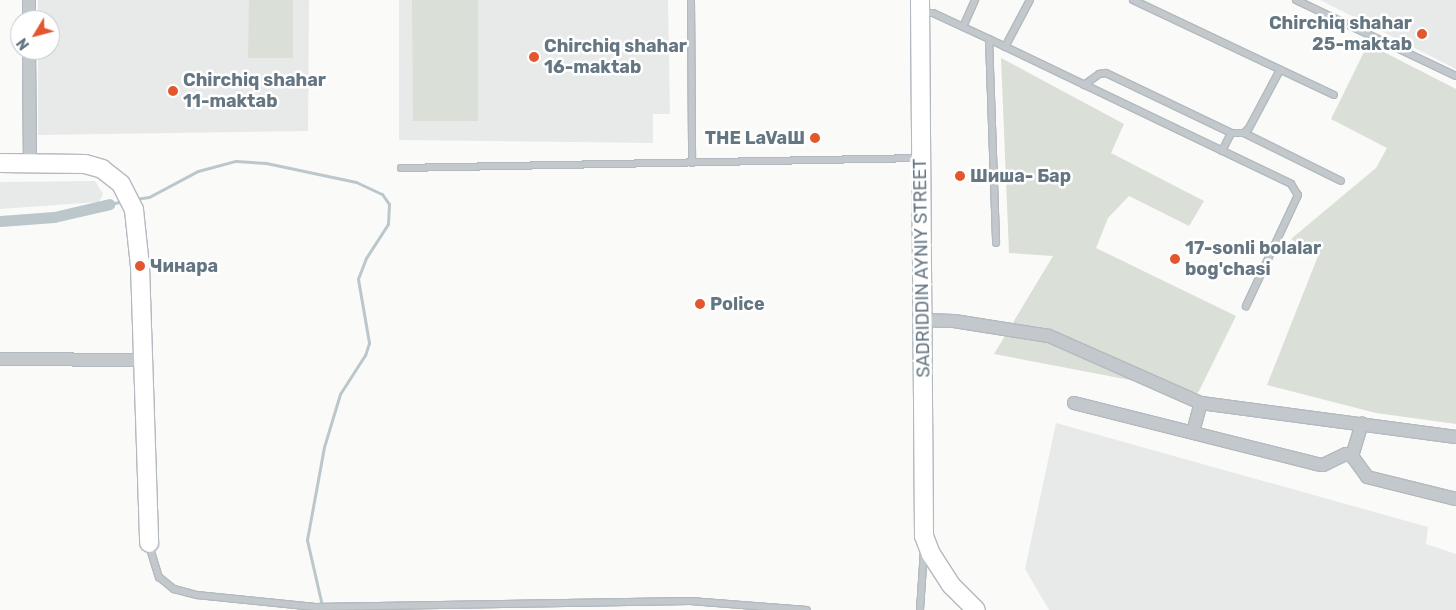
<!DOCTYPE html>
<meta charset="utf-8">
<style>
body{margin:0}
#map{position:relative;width:1456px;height:610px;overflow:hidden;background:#fafaf8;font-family:Rubik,sans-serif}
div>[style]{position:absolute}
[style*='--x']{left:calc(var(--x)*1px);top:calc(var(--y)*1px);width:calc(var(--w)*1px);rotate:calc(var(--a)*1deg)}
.built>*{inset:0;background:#e8e9e9}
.green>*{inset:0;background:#dadfd7}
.stream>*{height:3px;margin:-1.5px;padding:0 1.5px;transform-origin:1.5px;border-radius:1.5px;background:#bbc7cb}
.canal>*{height:11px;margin:-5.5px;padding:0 5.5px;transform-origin:5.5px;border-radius:5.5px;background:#bbc7cb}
.roads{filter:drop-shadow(1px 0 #b3babf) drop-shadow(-1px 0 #b3babf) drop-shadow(0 1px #b3babf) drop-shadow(0 -1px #b3babf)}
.lane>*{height:6px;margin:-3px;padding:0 3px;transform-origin:3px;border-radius:3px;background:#c3c8cc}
.street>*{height:12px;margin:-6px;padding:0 6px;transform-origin:6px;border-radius:6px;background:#c3c8cc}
.secondary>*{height:18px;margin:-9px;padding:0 9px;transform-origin:9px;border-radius:9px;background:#fff}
.dots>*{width:14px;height:14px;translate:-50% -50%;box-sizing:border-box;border:2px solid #fff;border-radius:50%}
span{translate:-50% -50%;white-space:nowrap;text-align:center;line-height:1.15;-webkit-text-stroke:5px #fff;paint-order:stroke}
.poi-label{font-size:18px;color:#657683;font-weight:700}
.right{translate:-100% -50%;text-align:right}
.left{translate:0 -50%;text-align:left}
.street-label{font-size:18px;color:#657683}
.north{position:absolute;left:10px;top:10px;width:50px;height:50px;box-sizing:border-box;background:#fff;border:1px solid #c1c8cd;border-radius:50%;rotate:233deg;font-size:14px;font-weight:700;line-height:20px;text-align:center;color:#657683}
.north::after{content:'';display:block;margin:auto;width:18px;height:22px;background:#e4572e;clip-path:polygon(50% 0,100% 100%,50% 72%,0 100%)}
</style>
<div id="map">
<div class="built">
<i style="clip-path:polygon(38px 0,309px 0,308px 131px,38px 135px,38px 50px,50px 50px,50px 20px,38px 20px)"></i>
<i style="clip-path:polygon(399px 0,668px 0,670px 114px,653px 114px,653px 143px,399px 140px)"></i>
<i style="clip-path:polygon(1320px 0,1456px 0,1456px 69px)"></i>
<i style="clip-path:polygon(95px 181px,103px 194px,99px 202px,0 209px,0 182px)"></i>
<i style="clip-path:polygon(1056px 423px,1428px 527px,1426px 544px,1456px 554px,1456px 610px,1049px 610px,1025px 569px)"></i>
</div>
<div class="green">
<i style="clip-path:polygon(249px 0,293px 0,293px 58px,248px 58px)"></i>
<i style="clip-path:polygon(412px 0,478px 0,478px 121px,413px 121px)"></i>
<i style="clip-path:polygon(1368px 44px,1456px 89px,1456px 424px,1376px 413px,1267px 385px,1318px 256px,1291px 239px,1376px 168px,1387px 148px,1331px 119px)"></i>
<i style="clip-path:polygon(1001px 58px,1124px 124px,1111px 153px,1204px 201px,1189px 226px,1129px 196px,1108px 218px,1096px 248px,1236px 316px,1198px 393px,994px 354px,1053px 256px,1009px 253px)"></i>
</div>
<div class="stream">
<i style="--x:135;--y:199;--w:14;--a:-8"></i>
<i style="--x:149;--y:197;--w:55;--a:-28"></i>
<i style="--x:198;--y:171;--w:39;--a:-15"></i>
<i style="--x:236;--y:161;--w:30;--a:4"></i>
<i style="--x:266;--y:163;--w:92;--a:11.9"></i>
<i style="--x:356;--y:182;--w:29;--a:25"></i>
<i style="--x:382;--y:194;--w:12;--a:55"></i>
<i style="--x:389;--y:204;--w:20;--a:93"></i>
<i style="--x:388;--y:224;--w:40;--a:122.9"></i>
<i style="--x:366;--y:258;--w:22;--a:111"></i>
<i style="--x:358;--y:279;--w:65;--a:80.2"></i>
<i style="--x:369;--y:343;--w:13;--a:108"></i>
<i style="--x:365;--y:355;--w:46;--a:122.7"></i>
<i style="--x:340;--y:394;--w:55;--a:106.8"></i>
<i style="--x:324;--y:447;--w:95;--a:100.4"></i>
<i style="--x:307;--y:540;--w:72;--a:77.1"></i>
<i style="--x:110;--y:204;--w:14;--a:-12"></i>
</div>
<div class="canal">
<i style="--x:0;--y:221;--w:54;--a:-4.2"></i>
<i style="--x:54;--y:217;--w:57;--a:-13.1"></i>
</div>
<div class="roads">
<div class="lane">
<i style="--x:691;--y:0;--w:163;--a:89.6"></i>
<i style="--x:1133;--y:0;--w:222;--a:25.3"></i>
<i style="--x:1296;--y:0;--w:177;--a:25.4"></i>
<i style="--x:921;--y:13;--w:12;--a:0"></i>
<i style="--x:933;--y:13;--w:62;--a:24.9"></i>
<i style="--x:989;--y:39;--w:335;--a:25.6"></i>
<i style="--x:1291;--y:184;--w:13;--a:58"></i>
<i style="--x:1298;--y:195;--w:123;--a:115.1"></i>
<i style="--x:963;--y:27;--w:30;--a:-66"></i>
<i style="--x:989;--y:39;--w:204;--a:88"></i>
<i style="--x:1005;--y:47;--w:53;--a:-62"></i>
<i style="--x:1084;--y:85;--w:19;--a:-36"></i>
<i style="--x:1099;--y:74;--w:7;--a:-8"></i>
<i style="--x:1106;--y:73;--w:139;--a:25.6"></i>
<i style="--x:1244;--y:133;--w:108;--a:26.3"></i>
<i style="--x:1222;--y:151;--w:20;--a:-63"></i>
<i style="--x:1231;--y:133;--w:13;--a:0"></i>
<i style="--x:1244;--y:133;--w:7;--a:-45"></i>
<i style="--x:1249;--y:128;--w:66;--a:-61.9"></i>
<i style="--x:401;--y:168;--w:519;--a:-1.1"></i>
<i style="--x:149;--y:545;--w:34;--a:73"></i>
<i style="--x:159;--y:577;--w:19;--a:39"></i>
<i style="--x:174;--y:589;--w:24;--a:15"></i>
<i style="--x:197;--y:595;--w:119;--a:5.8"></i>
<i style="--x:315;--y:607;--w:375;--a:-0.9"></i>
<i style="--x:690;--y:601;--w:117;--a:4.4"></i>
<i style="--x:920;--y:610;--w:60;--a:-86.2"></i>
</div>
<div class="street">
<i style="--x:29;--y:0;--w:20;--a:90"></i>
<i style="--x:29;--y:50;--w:112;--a:89.5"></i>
<i style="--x:922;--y:320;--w:32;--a:2"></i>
<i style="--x:954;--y:321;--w:96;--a:9"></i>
<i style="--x:1049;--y:336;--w:166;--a:23.8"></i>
<i style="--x:1201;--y:403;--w:257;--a:7.6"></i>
<i style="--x:0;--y:359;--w:143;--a:0.4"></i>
<i style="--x:1074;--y:403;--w:250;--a:14.1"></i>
<i style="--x:1316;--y:464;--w:7;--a:8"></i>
<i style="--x:1323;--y:465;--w:25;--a:-26"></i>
<i style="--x:1346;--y:454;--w:6;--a:18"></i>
<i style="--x:1352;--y:456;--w:26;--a:54"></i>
<i style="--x:1367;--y:477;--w:92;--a:13.9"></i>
<i style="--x:1193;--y:432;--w:30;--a:-75"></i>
<i style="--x:1352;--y:456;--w:34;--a:-73"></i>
</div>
<div class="secondary">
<i style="--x:920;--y:0;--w:536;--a:89.57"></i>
<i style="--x:924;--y:536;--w:19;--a:69"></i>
<i style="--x:931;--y:554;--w:37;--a:57"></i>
<i style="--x:951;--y:585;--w:35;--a:45"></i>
<i style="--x:0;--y:163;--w:85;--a:0.7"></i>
<i style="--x:85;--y:164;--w:18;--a:16"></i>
<i style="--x:102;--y:169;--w:24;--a:38"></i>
<i style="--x:121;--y:184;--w:29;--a:63"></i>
<i style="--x:134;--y:210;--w:56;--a:83.9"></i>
<i style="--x:140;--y:266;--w:277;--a:88.1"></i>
</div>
</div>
<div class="dots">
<i style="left:1422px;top:34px;background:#e4572e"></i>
<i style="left:534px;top:57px;background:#e4572e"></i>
<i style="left:173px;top:91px;background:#e4572e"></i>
<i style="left:815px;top:138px;background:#e4572e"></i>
<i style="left:960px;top:176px;background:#e4572e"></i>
<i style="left:1175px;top:259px;background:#e4572e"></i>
<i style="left:140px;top:266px;background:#e4572e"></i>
<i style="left:700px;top:304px;background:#e4572e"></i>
</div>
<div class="poi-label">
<span class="right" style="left:1412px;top:34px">Chirchiq shahar<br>25-maktab</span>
<span class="left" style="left:544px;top:57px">Chirchiq shahar<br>16-maktab</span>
<span class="left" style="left:183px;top:91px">Chirchiq shahar<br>11-maktab</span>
<span class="right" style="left:805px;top:138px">THE LaVaШ</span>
<span class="left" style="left:970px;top:176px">Шиша- Бар</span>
<span class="left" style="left:1185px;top:259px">17-sonli bolalar<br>bog'chasi</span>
<span class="left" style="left:150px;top:266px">Чинара</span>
<span class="left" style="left:710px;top:304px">Police</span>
</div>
<div class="street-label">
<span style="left:922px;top:268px;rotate:-91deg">SADRIDDIN AYNIY STREET</span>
</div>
<div class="north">N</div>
</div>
